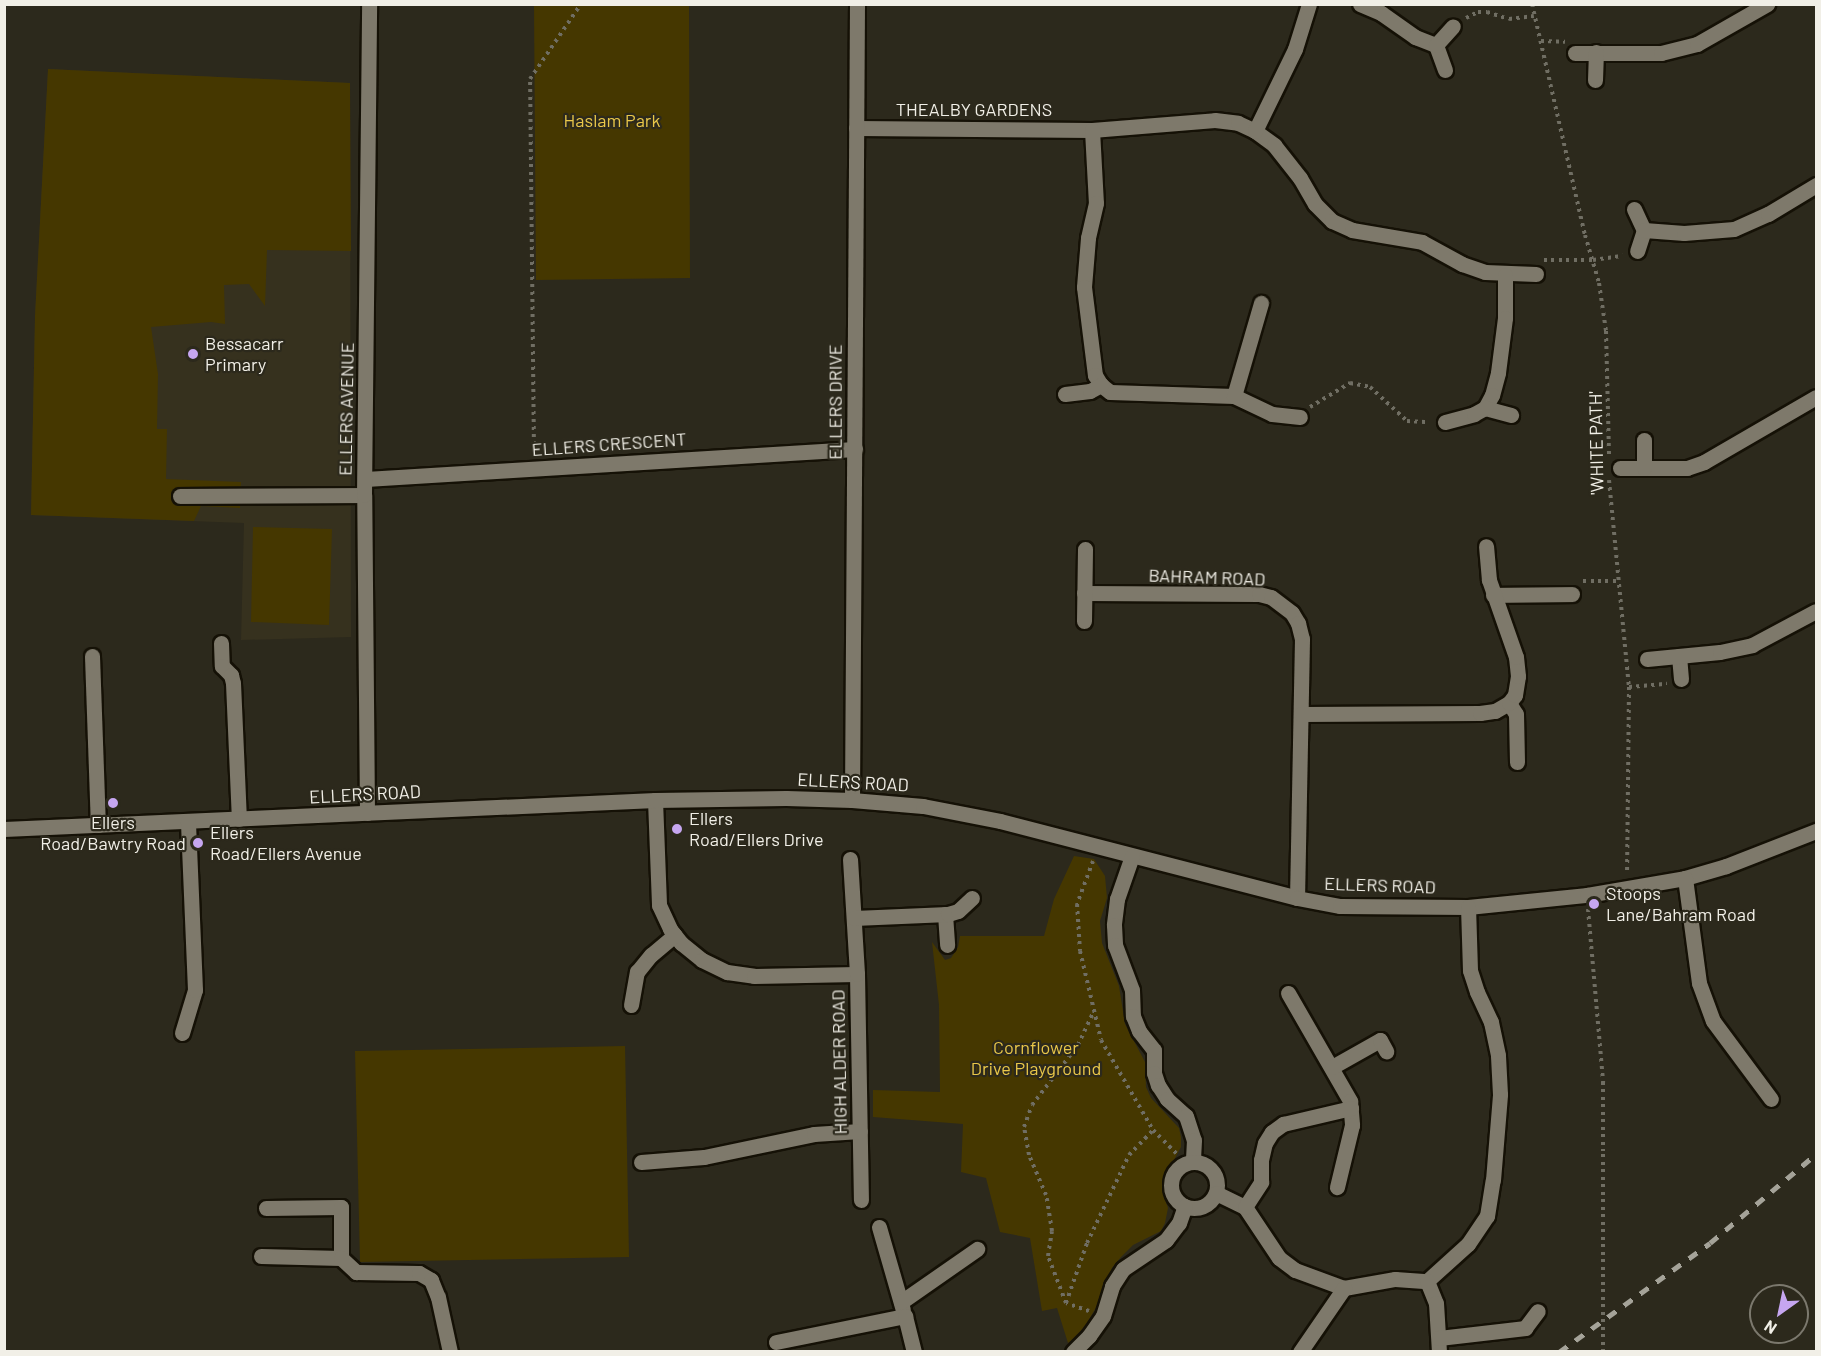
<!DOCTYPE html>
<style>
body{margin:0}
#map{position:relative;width:1821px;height:1356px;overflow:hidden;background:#2c291c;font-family:Barlow,sans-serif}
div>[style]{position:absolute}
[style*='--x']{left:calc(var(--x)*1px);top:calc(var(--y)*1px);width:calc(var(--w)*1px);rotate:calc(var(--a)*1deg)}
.built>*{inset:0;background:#36311e}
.green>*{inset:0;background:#453700}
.path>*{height:4px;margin-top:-2px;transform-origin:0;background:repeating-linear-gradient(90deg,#706e63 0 3px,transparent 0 7.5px)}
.roads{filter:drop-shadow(2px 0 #151106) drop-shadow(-2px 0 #151106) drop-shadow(0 2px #151106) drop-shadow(0 -2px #151106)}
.minor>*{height:15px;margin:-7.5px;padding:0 7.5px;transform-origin:7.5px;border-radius:7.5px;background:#7e796b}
.minor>.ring{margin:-7.5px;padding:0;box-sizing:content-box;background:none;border:15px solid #7e796b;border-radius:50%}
.rail>*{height:4.5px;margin-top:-2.25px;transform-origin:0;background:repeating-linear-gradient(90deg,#a5a399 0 10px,transparent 0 20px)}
.path-bridge>*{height:4px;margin-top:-2px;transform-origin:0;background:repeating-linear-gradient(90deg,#706e63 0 3px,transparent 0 7.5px)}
.dots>*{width:16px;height:16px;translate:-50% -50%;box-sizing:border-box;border:3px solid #2c291c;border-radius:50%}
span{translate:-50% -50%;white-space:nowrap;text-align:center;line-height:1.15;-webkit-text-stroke:4.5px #2c291c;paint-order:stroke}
.street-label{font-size:18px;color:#f1efe7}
.park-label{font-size:18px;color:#e9c749}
.poi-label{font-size:18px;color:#f1efe7}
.left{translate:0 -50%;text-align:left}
.frame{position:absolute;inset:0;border:6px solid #f1efe7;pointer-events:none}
.north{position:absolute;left:1749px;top:1284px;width:60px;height:60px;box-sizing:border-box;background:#2c291c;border:2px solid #7b786d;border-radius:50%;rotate:213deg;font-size:16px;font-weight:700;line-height:24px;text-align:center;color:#f1efe7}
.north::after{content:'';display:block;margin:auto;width:21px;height:27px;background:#c6a6f0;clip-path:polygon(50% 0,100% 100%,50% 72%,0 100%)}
</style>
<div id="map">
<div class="built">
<i style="clip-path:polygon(48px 69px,350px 83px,351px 637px,241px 640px,244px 523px,31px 515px,35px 316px)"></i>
</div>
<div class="green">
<i style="clip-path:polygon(534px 5px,689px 5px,690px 278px,536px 280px)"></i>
<i style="clip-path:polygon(48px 69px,350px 83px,351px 251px,267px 250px,265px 306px,249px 284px,224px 285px,225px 324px,211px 322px,151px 327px,158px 374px,157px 429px,167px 429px,166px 479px,241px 482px,240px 508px,201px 506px,194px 521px,31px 515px,35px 316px)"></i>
<i style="clip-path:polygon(253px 527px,332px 529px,329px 625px,251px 622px)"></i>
<i style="clip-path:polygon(1074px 856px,1094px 859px,1105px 876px,1107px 898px,1100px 921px,1102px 943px,1119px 986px,1125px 1024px,1145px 1062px,1146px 1087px,1151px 1098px,1179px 1128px,1181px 1137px,1181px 1147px,1165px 1177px,1163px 1193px,1168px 1208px,1165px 1223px,1161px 1231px,1133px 1245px,1121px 1257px,1112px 1268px,1098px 1304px,1080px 1335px,1068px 1343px,1057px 1308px,1042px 1311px,1030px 1238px,1000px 1232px,986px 1178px,961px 1172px,963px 1124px,873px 1117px,873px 1090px,940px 1092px,939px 1005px,932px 942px,945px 960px,951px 958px,958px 947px,960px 936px,1044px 936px,1054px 899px)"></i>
<i style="clip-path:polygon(625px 1046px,629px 1257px,360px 1262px,355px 1051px)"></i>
</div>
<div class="path">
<i style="--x:1532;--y:4;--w:237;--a:77.1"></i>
<i style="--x:1585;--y:235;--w:50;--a:73.7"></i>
<i style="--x:1599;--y:283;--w:49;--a:81.7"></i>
<i style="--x:1606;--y:331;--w:126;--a:88.6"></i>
<i style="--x:1466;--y:18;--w:13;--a:-27"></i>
<i style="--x:1478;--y:12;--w:9;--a:0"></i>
<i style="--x:1487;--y:12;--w:23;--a:18"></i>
<i style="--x:1509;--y:19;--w:25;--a:-7"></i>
<i style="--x:1541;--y:41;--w:24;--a:2"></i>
<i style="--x:1544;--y:260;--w:49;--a:0"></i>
<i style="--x:1593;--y:260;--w:30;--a:-8"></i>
<i style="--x:1310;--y:407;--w:47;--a:-31"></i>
<i style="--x:1350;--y:383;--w:20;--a:11"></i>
<i style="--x:1370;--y:387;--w:50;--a:42.6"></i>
<i style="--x:1407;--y:421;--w:22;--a:3"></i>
<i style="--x:534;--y:452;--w:373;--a:-90.6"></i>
<i style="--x:530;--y:79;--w:91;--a:-55.8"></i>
<i style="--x:1609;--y:480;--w:208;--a:84.5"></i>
<i style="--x:1629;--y:687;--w:186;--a:90.6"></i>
<i style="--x:1583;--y:581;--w:34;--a:0"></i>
<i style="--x:1629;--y:687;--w:38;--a:-5"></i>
<i style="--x:1093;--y:861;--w:46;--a:110.4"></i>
<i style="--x:1077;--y:904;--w:47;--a:86.3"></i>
<i style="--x:1080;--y:951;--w:91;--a:76.7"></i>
<i style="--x:1101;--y:1040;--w:104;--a:60"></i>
<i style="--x:1153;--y:1130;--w:34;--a:45"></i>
<i style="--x:1588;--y:909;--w:174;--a:85"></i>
<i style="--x:1603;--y:1082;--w:69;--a:90"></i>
<i style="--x:1066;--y:1303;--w:64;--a:-70.7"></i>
<i style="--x:1087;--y:1243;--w:98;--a:-64.5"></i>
<i style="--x:1129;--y:1155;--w:35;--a:-46"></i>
<i style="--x:1089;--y:1311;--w:24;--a:-161"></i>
<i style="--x:1066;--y:1303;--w:50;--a:-111"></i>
<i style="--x:1048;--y:1256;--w:25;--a:-81"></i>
<i style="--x:1052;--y:1231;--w:36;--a:-99"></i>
<i style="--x:1046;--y:1195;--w:43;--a:-113"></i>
<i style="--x:1029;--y:1155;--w:28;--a:-100"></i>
<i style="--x:1024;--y:1127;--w:23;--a:-70"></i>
<i style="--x:1032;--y:1105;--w:76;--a:-52.5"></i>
<i style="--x:1078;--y:1045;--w:38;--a:-65"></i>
</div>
<div class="roads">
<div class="minor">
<i style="--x:1360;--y:4;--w:23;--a:23"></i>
<i style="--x:1381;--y:13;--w:42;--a:35.2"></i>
<i style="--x:1415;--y:37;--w:22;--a:21"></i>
<i style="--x:1575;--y:53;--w:86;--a:0"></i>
<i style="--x:1661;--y:53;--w:37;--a:-14"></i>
<i style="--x:1697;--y:44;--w:81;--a:-29.7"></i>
<i style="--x:1445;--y:70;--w:27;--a:-110"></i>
<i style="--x:1436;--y:45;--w:25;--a:-48"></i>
<i style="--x:1595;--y:80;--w:28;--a:-88"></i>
<i style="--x:856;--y:128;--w:236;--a:0.5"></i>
<i style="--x:1092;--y:130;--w:123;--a:-4.6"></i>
<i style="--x:1215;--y:120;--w:23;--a:7"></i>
<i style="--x:1238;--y:123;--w:19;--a:25"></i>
<i style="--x:1255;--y:131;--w:24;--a:36"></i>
<i style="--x:1274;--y:145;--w:42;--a:51.8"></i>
<i style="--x:1300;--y:178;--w:30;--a:60"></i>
<i style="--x:1315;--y:204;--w:24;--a:45"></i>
<i style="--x:1332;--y:221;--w:22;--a:24"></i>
<i style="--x:1352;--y:230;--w:71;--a:9.7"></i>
<i style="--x:1422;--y:242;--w:46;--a:28.8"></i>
<i style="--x:1462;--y:264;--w:24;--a:19"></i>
<i style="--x:1485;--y:272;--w:51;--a:2.2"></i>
<i style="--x:1092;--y:130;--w:73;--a:86.9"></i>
<i style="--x:1096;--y:203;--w:36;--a:103"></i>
<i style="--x:1088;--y:238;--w:49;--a:94.7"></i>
<i style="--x:1084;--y:287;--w:89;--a:82.9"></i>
<i style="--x:1095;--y:375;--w:12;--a:59"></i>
<i style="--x:1101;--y:385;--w:11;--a:38"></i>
<i style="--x:1110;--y:392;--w:124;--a:1.8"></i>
<i style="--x:1234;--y:396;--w:42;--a:25.3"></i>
<i style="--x:1272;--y:414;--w:28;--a:6"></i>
<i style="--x:1255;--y:131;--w:91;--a:-64"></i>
<i style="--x:1295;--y:49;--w:47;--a:-72.7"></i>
<i style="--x:1634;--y:209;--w:23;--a:65"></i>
<i style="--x:1644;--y:230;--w:22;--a:108"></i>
<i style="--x:1644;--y:230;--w:40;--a:4.3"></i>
<i style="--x:1684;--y:233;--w:50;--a:-4.6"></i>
<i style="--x:1734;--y:229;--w:37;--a:-24"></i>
<i style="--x:1768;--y:214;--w:56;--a:-31.1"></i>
<i style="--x:1505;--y:275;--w:43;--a:90"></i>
<i style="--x:1505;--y:318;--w:55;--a:97.3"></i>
<i style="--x:1498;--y:373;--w:23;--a:105"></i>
<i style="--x:1492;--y:395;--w:15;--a:118"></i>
<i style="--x:1485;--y:408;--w:27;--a:15"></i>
<i style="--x:1065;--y:394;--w:25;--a:-7"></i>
<i style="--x:1090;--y:391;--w:13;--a:-29"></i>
<i style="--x:1234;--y:396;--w:97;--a:-73.8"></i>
<i style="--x:1445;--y:422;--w:30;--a:-15"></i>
<i style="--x:1474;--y:414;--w:13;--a:-29"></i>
<i style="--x:1620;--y:468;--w:67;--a:0"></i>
<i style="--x:1687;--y:468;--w:18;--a:-19"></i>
<i style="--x:1704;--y:462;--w:129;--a:-30.1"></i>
<i style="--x:1644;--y:468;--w:28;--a:-90"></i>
<i style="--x:365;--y:479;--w:491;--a:-3.5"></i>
<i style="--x:180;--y:496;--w:184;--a:-0.3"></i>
<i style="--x:1084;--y:593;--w:175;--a:0.3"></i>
<i style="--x:1259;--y:594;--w:12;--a:14"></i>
<i style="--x:1271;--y:597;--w:26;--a:37"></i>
<i style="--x:1292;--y:613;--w:12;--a:59"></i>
<i style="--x:1298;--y:623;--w:16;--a:76"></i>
<i style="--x:1302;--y:639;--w:259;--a:91.1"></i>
<i style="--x:1493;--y:595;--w:79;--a:-0.7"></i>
<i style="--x:1084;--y:621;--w:72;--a:-89.2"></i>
<i style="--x:221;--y:643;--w:23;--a:88"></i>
<i style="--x:222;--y:666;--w:13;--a:45"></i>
<i style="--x:231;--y:675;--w:8;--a:76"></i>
<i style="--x:233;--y:683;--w:136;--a:87.5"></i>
<i style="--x:92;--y:656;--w:169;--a:88"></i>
<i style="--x:1679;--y:656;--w:23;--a:85"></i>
<i style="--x:1647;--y:659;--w:73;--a:-5.5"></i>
<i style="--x:1720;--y:652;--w:33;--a:-12"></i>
<i style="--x:1752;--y:645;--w:72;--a:-28"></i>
<i style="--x:1509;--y:703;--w:13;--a:58"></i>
<i style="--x:1516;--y:714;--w:48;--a:88.8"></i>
<i style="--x:1301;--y:714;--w:179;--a:-0.3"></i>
<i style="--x:1480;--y:713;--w:15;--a:-8"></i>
<i style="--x:1495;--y:711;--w:16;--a:-30"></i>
<i style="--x:1509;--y:703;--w:10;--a:-53"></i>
<i style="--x:1515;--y:695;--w:19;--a:-81"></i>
<i style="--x:1518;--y:676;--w:19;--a:-96"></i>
<i style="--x:1516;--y:657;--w:82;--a:-109.3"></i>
<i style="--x:1489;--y:580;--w:34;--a:-95"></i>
<i style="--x:655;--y:800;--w:105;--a:87.8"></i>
<i style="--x:659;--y:905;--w:26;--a:65"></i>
<i style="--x:670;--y:929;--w:18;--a:52"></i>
<i style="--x:681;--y:943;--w:27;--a:39"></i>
<i style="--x:702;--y:960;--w:28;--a:26"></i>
<i style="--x:727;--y:972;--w:27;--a:8"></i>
<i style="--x:754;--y:976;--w:103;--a:-1.1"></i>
<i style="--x:857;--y:974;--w:226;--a:89"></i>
<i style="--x:852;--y:800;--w:796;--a:-89.64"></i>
<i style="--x:367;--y:813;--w:318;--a:-90.5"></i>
<i style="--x:364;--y:495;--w:491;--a:-89.4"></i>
<i style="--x:4;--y:829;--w:652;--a:-2.55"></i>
<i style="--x:655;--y:800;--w:131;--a:-0.9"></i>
<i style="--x:786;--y:798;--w:66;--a:1.7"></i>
<i style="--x:852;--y:800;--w:71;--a:4.8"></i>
<i style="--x:923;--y:806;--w:78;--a:11"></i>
<i style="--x:1000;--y:821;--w:307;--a:14.5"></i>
<i style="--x:1297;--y:898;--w:44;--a:10.5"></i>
<i style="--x:1340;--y:906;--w:128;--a:0.4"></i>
<i style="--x:1468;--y:907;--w:120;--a:-5.8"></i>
<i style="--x:1587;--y:895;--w:99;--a:-9.8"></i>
<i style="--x:1685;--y:878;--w:43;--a:-16.3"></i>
<i style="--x:1726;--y:866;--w:97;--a:-21.3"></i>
<i style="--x:1132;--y:856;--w:46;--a:109.2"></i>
<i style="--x:1117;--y:899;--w:26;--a:97"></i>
<i style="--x:1114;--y:925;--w:20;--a:87"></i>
<i style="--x:1115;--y:945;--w:48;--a:69.3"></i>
<i style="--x:1132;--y:990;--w:26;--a:88"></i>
<i style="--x:1133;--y:1016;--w:16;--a:68"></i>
<i style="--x:1139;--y:1031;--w:24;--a:52"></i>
<i style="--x:1154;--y:1050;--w:23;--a:90"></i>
<i style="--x:1154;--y:1073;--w:13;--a:72"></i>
<i style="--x:1158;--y:1085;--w:17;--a:57"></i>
<i style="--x:1167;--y:1099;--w:25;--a:42"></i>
<i style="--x:1186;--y:1116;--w:25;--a:72"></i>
<i style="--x:1194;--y:1140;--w:21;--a:93"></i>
<i style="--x:850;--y:859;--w:115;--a:86.5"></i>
<i style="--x:1685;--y:878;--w:106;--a:82.4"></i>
<i style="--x:1699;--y:983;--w:40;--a:69.8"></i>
<i style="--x:1713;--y:1021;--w:97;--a:53.4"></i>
<i style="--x:945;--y:914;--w:31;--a:86"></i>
<i style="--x:854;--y:918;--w:94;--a:-2.4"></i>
<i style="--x:948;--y:914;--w:10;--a:-17"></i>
<i style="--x:958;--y:911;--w:19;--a:-43"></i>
<i style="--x:1288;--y:993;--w:125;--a:60.1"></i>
<i style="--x:1350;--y:1101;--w:24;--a:85"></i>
<i style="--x:1352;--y:1125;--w:64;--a:103.6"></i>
<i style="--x:631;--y:1005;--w:34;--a:-80"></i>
<i style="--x:637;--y:972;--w:22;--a:-51"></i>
<i style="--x:651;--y:955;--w:31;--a:-40"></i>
<i style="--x:182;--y:1033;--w:45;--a:-73.2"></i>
<i style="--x:195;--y:990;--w:169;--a:-92.4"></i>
<i style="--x:1332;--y:1067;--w:55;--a:-29.4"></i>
<i style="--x:1380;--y:1040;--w:13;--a:61"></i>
<i class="ring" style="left:1171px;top:1162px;width:31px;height:31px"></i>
<i style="--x:641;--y:1162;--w:63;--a:-4.5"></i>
<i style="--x:704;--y:1157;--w:112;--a:-11.8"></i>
<i style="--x:814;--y:1134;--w:46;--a:-3.7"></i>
<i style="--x:1216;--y:1193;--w:32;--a:26"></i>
<i style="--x:1245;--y:1207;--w:61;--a:56.3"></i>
<i style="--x:1279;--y:1258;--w:20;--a:37"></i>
<i style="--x:1295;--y:1270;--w:52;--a:20.2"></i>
<i style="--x:1344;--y:1288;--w:52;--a:-10"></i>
<i style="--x:1395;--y:1279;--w:32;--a:4"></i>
<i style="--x:1427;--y:1281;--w:55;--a:-42.1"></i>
<i style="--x:1468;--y:1244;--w:34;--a:-56"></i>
<i style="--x:1487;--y:1216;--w:36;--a:-81"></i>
<i style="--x:1493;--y:1180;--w:86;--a:-85.3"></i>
<i style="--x:1500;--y:1094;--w:39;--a:-93"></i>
<i style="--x:1498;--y:1055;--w:34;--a:-102"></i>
<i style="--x:1491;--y:1022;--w:33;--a:-115"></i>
<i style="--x:1477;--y:992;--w:23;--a:-108"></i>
<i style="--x:1470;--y:970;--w:63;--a:-91.8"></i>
<i style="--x:1245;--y:1207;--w:30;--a:-57"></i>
<i style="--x:1261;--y:1182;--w:22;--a:-90"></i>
<i style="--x:1261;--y:1160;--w:17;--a:-77"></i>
<i style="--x:1265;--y:1143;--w:13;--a:-58"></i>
<i style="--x:1272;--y:1132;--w:14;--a:-36"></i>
<i style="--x:1283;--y:1124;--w:70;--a:-13.2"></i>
<i style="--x:266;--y:1208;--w:75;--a:-0.8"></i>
<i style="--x:341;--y:1207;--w:51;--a:90"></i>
<i style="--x:879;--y:1227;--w:86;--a:73.9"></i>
<i style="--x:261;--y:1256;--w:80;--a:1.4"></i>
<i style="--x:341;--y:1258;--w:21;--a:43"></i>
<i style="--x:356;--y:1272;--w:63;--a:0.9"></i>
<i style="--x:419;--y:1273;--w:14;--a:30"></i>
<i style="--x:431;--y:1280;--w:18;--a:68"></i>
<i style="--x:438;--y:1297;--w:56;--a:77.7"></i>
<i style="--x:1427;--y:1281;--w:24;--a:68"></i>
<i style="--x:1436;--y:1303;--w:49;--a:86.5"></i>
<i style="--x:901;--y:1302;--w:93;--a:-34.9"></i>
<i style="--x:1439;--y:1338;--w:87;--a:-6.6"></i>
<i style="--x:1525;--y:1328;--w:21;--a:-53"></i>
<i style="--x:776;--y:1342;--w:132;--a:-11.4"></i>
<i style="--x:905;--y:1316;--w:37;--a:76"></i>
<i style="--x:1073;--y:1352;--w:23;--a:-45"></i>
<i style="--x:1089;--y:1336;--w:24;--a:-55"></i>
<i style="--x:1103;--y:1316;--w:31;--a:-73"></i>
<i style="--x:1112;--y:1286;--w:20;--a:-57"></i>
<i style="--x:1123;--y:1269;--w:52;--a:-34"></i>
<i style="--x:1166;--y:1240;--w:21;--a:-53"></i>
<i style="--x:1179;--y:1223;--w:18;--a:-71"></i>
<i style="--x:1300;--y:1352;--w:78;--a:-55.5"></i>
</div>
</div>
<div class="rail">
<i style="--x:1559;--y:1352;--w:186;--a:-35.8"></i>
<i style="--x:1710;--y:1243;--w:138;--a:-40"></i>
</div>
<div class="path-bridge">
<i style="--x:1603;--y:1352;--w:201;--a:-90"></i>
</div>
<div class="dots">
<i style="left:193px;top:354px;background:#c6a6f0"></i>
<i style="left:113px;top:803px;background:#c6a6f0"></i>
<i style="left:677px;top:829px;background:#c6a6f0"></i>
<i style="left:198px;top:843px;background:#c6a6f0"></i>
<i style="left:1594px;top:904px;background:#c6a6f0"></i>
</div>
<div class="street-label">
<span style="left:974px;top:109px">THEALBY GARDENS</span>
<span style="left:835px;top:402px;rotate:-90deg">ELLERS DRIVE</span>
<span style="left:346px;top:409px;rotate:-89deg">ELLERS AVENUE</span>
<span style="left:1596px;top:443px;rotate:-91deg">'WHITE PATH'</span>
<span style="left:609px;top:444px;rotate:-4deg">ELLERS CRESCENT</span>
<span style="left:1207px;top:577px;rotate:2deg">BAHRAM ROAD</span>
<span style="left:853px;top:782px;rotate:3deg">ELLERS ROAD</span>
<span style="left:365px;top:794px;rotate:-3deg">ELLERS ROAD</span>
<span style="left:1380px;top:885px;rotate:2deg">ELLERS ROAD</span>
<span style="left:839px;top:1062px;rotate:-91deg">HIGH ALDER ROAD</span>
</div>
<div class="park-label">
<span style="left:612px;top:120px">Haslam Park</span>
<span style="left:1036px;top:1058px">Cornflower<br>Drive Playground</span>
</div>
<div class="poi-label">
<span class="left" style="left:205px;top:354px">Bessacarr<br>Primary</span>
<span class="left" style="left:689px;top:829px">Ellers<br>Road/Ellers Drive</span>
<span style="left:113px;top:833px">Ellers<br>Road/Bawtry Road</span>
<span class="left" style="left:210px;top:843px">Ellers<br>Road/Ellers Avenue</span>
<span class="left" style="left:1606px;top:904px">Stoops<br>Lane/Bahram Road</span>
</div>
<div class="frame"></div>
<div class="north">N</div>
</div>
